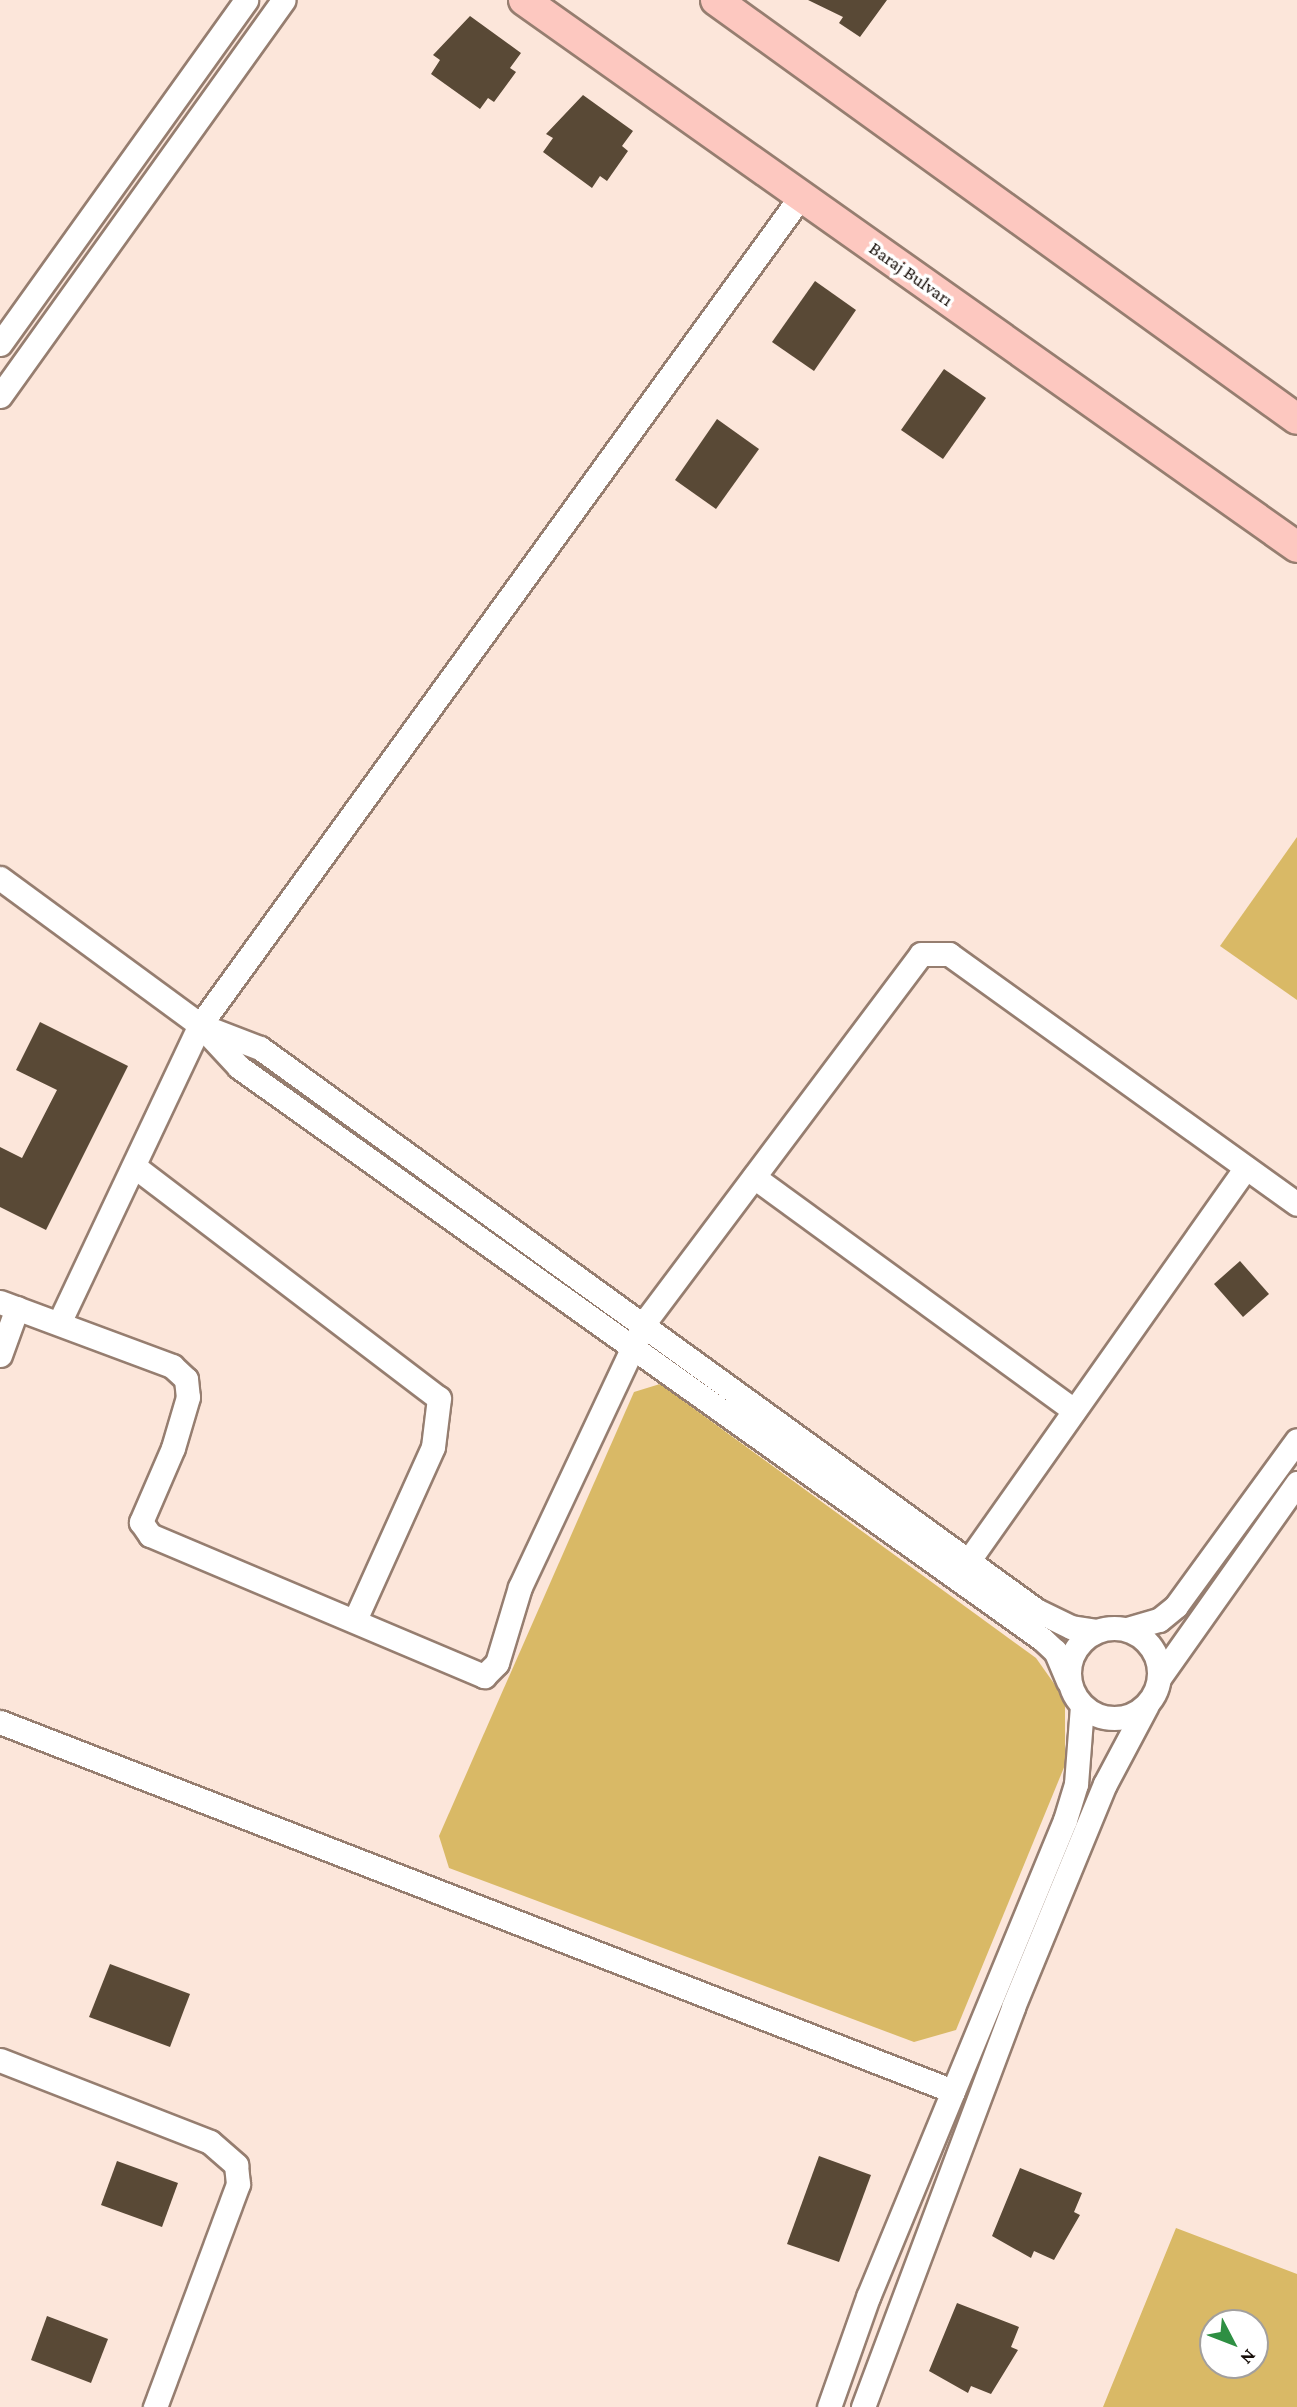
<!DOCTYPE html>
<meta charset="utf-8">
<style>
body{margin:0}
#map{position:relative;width:1297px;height:2407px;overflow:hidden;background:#fce6da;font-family:"Crimson Pro",serif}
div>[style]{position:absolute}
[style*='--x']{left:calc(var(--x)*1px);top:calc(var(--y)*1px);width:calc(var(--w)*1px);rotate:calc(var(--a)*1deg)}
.green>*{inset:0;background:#d9b966}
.building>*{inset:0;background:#594936}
.roads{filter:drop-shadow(2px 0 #967e70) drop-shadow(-2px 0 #967e70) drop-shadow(0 2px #967e70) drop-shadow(0 -2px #967e70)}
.minor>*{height:23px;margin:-11.5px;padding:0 11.5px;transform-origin:11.5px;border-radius:11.5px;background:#fff}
.minor>.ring{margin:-11.5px;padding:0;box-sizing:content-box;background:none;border:23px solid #fff;border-radius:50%}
.major>*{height:30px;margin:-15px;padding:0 15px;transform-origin:15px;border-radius:15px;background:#fdc8c0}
span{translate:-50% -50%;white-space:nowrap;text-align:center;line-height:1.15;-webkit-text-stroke:7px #fff;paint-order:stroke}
.street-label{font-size:19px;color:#170e09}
.north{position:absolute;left:1199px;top:2309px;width:70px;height:70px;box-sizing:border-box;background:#fff;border:2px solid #a29f9d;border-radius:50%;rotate:132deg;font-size:19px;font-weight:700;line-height:28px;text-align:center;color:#170e09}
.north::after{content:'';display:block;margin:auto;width:24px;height:32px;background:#2e8f43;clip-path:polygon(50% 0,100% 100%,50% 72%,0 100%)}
</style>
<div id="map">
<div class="green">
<i style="clip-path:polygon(1297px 837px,1297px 1000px,1220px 946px)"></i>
<i style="clip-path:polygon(660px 1384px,1036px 1658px,1065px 1699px,1065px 1765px,956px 2030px,914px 2042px,449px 1868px,439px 1836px,634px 1392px)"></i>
<i style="clip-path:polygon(evenodd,1176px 2228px,1297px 2274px,1297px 2407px,1103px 2407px,1176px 2228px,1213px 2323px,1255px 2323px,1255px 2365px,1213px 2365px,1213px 2323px)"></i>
</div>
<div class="building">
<i style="clip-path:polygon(808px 0,887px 0,860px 37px,839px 23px,843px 17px)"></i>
<i style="clip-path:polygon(470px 16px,521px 53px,510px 68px,516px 72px,494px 102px,488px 98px,480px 109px,431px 74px,440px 60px,433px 55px)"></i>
<i style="clip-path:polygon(583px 95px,633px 131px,622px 146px,628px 151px,607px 181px,600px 176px,592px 188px,543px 152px,553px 138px,546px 134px)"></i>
<i style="clip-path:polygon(815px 281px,856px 310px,814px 371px,772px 342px)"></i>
<i style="clip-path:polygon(944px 369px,986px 398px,943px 459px,901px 430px)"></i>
<i style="clip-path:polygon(717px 419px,759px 449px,716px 509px,675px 480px)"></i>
<i style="clip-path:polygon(40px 1022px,128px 1066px,46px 1230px,0 1207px,0 1147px,22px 1158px,57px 1090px,16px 1070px)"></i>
<i style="clip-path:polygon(1240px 1261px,1269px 1294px,1243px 1317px,1214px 1284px)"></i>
<i style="clip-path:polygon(110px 1964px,190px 1994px,170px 2047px,89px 2017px)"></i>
<i style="clip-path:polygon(819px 2156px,871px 2175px,839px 2262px,787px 2244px)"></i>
<i style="clip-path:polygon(117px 2161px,178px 2183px,162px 2227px,101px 2205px)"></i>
<i style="clip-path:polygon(1020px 2168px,1082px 2193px,1074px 2212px,1080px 2215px,1054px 2260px,1034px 2251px,1031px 2258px,992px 2236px)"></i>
<i style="clip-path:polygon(957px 2303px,1019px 2327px,1011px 2347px,1018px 2350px,991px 2394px,971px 2386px,968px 2393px,929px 2371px)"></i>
<i style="clip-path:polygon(47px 2316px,108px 2339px,91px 2383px,31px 2360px)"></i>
</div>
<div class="roads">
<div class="minor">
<i style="--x:0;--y:344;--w:423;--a:-54.4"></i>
<i style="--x:0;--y:396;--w:487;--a:-54.4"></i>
<i style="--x:0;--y:878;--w:248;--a:36.3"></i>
<i style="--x:134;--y:1166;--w:383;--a:37.3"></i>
<i style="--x:439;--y:1398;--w:49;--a:97"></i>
<i style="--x:433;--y:1447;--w:190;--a:114.3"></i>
<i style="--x:754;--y:1177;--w:396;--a:36.1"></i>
<i style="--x:0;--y:1302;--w:184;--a:20.4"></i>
<i style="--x:172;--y:1366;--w:19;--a:43"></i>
<i style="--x:186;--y:1379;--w:18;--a:84"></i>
<i style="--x:188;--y:1397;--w:53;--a:106.4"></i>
<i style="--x:173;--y:1448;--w:81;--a:113.4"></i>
<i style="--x:141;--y:1522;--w:16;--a:55"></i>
<i style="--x:150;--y:1535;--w:363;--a:22.9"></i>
<i style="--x:484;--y:1676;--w:18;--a:-45"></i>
<i style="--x:497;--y:1663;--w:79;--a:-73.2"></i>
<i style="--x:520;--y:1587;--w:292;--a:-64.8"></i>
<i style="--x:644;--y:1323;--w:461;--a:-53.1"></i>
<i style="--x:921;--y:954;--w:28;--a:0"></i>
<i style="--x:949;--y:954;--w:428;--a:35.7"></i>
<i style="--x:59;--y:1323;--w:330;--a:-64.7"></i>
<i style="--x:200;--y:1025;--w:1024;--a:-54.06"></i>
<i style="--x:0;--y:1355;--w:50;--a:-70.1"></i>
<i style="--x:969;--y:1560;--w:480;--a:-54.8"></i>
<i class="ring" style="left:1069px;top:1628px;width:67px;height:67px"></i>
<i style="--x:1127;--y:1629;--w:33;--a:-16"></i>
<i style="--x:1159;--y:1620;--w:22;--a:-39"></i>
<i style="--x:1176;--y:1606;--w:205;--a:-53.9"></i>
<i style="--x:1159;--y:1678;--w:239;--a:-54.7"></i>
<i style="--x:1068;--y:1681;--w:33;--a:-113"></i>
<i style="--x:1055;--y:1651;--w:18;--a:-137"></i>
<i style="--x:1042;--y:1639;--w:986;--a:-144.54"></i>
<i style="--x:239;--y:1067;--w:57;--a:-132.9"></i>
<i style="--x:200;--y:1025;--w:64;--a:21"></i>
<i style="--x:260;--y:1048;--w:958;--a:35.91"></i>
<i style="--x:1036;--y:1610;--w:39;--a:26"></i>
<i style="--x:1071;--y:1627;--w:25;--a:9"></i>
<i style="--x:0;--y:1722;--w:1022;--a:21.17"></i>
<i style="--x:0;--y:2060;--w:225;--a:21.3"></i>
<i style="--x:210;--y:2142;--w:35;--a:41"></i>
<i style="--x:236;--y:2165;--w:19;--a:84"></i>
<i style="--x:238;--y:2184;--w:238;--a:110.4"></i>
<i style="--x:829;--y:2407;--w:117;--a:-70.5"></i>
<i style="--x:868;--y:2297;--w:516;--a:-67.56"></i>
<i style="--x:1065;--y:1820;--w:38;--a:-73"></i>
<i style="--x:1076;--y:1784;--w:78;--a:-85.6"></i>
<i style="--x:863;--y:2407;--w:427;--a:-69.4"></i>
<i style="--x:1013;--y:2007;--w:241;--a:-67.6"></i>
<i style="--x:1105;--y:1784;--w:89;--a:-62"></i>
</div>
<div class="major">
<i style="--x:524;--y:0;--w:947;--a:35.28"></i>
<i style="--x:716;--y:0;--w:716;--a:35.8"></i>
</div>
</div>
<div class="street-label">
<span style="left:911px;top:274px;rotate:35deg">Baraj Bulvarı</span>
</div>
<div class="north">N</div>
</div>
